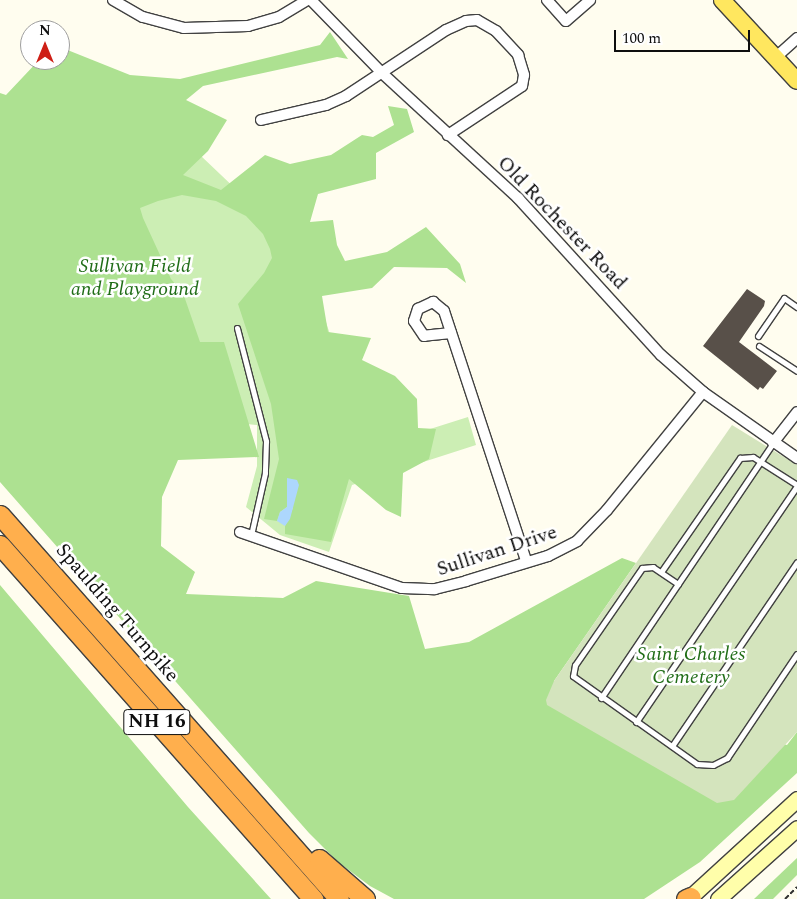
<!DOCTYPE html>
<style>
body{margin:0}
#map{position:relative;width:797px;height:899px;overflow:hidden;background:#fffdef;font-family:Spectral,serif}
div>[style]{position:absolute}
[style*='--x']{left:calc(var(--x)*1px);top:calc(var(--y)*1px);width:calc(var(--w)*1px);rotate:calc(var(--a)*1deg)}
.green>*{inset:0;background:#cceeb4}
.forest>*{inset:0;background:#ade191}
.cemetery>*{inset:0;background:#d4e4bd}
.water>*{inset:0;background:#add7fd}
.building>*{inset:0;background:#585049}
.path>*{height:2px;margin-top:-1px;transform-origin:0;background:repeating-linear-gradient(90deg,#303030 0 5px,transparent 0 7.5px)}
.roads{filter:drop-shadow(1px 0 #414141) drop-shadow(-1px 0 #414141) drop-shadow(0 1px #414141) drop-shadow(0 -1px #414141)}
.service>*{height:5px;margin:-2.5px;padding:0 2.5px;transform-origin:2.5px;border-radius:2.5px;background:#fff}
.minor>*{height:10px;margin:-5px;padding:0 5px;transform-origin:5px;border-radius:5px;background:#fff}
.secondary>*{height:15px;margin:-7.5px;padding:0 7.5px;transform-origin:7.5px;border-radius:7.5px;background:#fffeaa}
.primary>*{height:16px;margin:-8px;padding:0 8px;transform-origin:8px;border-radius:8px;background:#ffe75f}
.motorway>*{height:19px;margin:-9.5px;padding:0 9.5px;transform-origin:9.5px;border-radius:9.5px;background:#ffaf4d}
span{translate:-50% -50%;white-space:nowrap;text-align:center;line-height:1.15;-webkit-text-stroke:5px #fff;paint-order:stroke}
.shield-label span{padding:1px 4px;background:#fff;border:1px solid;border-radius:4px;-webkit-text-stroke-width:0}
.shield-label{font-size:19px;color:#0e0e0e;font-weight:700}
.street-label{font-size:20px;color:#0e0e0e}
.park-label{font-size:20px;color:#206d17;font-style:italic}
.north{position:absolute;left:20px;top:20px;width:50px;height:50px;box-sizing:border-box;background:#fff;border:1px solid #9f9f9f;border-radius:50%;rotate:0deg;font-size:14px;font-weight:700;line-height:20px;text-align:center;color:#0e0e0e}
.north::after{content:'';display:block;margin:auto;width:18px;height:22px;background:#ce1f16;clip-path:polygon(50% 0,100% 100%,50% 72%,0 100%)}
.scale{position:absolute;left:614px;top:30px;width:136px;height:22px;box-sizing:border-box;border:2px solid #0e0e0e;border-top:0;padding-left:6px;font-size:15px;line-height:18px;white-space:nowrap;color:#0e0e0e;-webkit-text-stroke:4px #fff;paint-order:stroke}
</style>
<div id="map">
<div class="green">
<i style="clip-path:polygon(139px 97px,304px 254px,367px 449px,468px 417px,476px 445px,352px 485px,329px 552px,280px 535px,246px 507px,257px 466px,257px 425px,145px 413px,0 130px)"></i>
</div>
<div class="forest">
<i style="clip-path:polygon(330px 32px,348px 59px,337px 57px,203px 86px,186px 100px,227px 120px,208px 151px,183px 175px,221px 190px,265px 155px,290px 164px,331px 155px,362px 135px,373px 137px,394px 125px,388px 106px,407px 109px,414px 132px,376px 153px,376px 179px,318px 194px,310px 222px,333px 220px,337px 245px,345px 261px,387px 252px,426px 227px,460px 264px,466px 283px,447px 268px,394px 267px,372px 288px,322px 296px,328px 332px,371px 338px,362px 360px,395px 376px,417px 399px,418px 428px,436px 429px,429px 459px,403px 473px,401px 517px,386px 510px,349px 479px,331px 542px,285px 534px,285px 526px,293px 508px,288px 478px,287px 507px,280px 512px,277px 521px,264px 519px,279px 459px,271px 404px,238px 304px,264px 273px,272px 258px,270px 249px,263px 234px,246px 216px,216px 201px,182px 195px,158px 201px,140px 208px,143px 218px,171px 279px,183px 293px,200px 342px,224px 342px,259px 457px,178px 460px,162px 497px,161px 546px,195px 572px,186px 594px,283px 598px,316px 581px,409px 596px,425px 649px,469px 642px,622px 558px,636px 563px,554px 681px,787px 745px,797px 732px,797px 773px,700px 862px,644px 899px,394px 899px,370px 886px,338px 862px,309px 833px,0 482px,0 93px,6px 95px,39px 60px,60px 60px,60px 47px,130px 75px,180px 79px,320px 45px)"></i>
<i style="clip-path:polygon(0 585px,188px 807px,271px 899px,0 899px)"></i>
<i style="clip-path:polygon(797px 858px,797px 875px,773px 899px,754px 899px)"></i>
</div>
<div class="cemetery">
<i style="clip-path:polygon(732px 425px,797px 465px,797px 732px,734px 800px,717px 803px,547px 705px,546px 700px,554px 681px)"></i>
</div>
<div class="water">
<i style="clip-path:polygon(287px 478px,297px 480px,299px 485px,290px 519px,285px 526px,277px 521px,280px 512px,287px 507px)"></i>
</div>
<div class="building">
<i style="clip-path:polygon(747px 289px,765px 301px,764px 306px,739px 342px,777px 371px,763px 389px,760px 387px,758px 390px,703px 346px)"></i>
</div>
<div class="path">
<i style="--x:785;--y:899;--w:17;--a:-45"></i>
</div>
<div class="roads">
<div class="service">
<i style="--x:237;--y:328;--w:117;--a:75.6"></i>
<i style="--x:266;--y:441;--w:32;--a:92"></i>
<i style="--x:265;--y:473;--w:64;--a:102.7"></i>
<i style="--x:758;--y:336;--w:46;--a:-55.6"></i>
<i style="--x:784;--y:298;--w:16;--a:35"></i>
<i style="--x:759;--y:346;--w:45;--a:33.3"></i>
<i style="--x:661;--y:572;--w:139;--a:-55.3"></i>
<i style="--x:740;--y:458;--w:13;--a:-4"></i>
<i style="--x:753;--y:457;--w:52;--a:32.5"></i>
<i style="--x:678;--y:584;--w:30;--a:-146"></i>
<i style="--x:653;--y:567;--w:11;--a:175"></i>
<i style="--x:642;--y:568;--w:118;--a:124.6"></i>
<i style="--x:575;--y:665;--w:11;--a:100"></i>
<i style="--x:573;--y:676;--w:152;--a:35.4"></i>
<i style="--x:697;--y:764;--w:16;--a:4"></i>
<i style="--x:713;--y:765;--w:16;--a:-27"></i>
<i style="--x:727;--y:758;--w:125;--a:-56.1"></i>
<i style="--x:601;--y:698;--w:308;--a:-56"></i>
<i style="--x:636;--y:722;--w:286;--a:-55.7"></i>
<i style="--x:672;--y:746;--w:222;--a:-55.8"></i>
</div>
<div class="minor">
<i style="--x:113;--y:0;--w:34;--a:30"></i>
<i style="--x:143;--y:17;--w:42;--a:15"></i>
<i style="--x:184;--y:28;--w:64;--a:-1.8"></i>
<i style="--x:248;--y:26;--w:32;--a:-16"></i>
<i style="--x:279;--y:17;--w:33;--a:-31"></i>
<i style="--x:311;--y:0;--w:102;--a:45.8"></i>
<i style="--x:382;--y:73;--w:185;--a:42.6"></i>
<i style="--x:518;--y:198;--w:212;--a:47.7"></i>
<i style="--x:661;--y:355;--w:56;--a:41.4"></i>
<i style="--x:703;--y:392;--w:115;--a:35.1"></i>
<i style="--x:547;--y:0;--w:28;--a:48"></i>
<i style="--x:566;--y:21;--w:32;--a:-41"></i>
<i style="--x:775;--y:58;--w:30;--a:-42"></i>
<i style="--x:261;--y:120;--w:67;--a:-13"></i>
<i style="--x:326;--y:105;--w:22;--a:-24"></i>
<i style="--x:346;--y:96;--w:120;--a:-33.4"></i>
<i style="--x:446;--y:30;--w:22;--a:-24"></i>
<i style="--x:466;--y:21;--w:11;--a:-5"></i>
<i style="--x:477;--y:20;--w:22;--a:30"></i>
<i style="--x:496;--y:31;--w:33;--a:47"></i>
<i style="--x:518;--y:55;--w:21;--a:73"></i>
<i style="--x:524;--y:75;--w:11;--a:100"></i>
<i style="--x:522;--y:86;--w:89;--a:146.5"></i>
<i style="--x:451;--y:333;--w:27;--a:174"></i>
<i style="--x:424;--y:336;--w:18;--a:-124"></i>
<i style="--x:414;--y:321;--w:13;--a:-72"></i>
<i style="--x:418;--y:309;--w:17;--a:-25"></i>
<i style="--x:433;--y:302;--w:14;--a:39"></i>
<i style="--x:444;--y:311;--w:263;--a:71.8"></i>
<i style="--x:773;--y:443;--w:39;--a:-52"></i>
<i style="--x:240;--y:532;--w:171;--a:19.1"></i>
<i style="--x:402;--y:588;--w:33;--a:2"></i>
<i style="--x:435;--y:589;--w:32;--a:-14"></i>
<i style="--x:466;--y:581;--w:86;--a:-17"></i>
<i style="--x:548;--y:556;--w:33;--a:-27"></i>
<i style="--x:577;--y:541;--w:43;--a:-45.9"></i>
<i style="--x:607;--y:510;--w:152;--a:-50.9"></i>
</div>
<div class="secondary">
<i style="--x:688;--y:899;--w:148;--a:-42.5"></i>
<i style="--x:718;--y:899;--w:106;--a:-41.9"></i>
</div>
<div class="primary">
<i style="--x:722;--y:0;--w:110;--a:47.2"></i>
</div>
<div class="motorway">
<i style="--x:0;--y:515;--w:512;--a:48.56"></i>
<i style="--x:0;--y:545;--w:473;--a:48.5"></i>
<i style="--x:319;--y:859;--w:61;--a:41"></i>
<i style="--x:686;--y:899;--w:5;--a:-22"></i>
</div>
</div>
<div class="shield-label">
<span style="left:157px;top:722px">NH 16</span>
</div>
<div class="street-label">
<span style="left:562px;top:223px;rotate:46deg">Old Rochester Road</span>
<span style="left:497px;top:551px;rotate:-18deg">Sullivan Drive</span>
<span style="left:117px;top:613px;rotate:49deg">Spaulding Turnpike</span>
</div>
<div class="park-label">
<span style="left:135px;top:278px">Sullivan Field<br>and Playground</span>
<span style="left:691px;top:666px">Saint Charles<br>Cemetery</span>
</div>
<div class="north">N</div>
<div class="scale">100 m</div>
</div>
